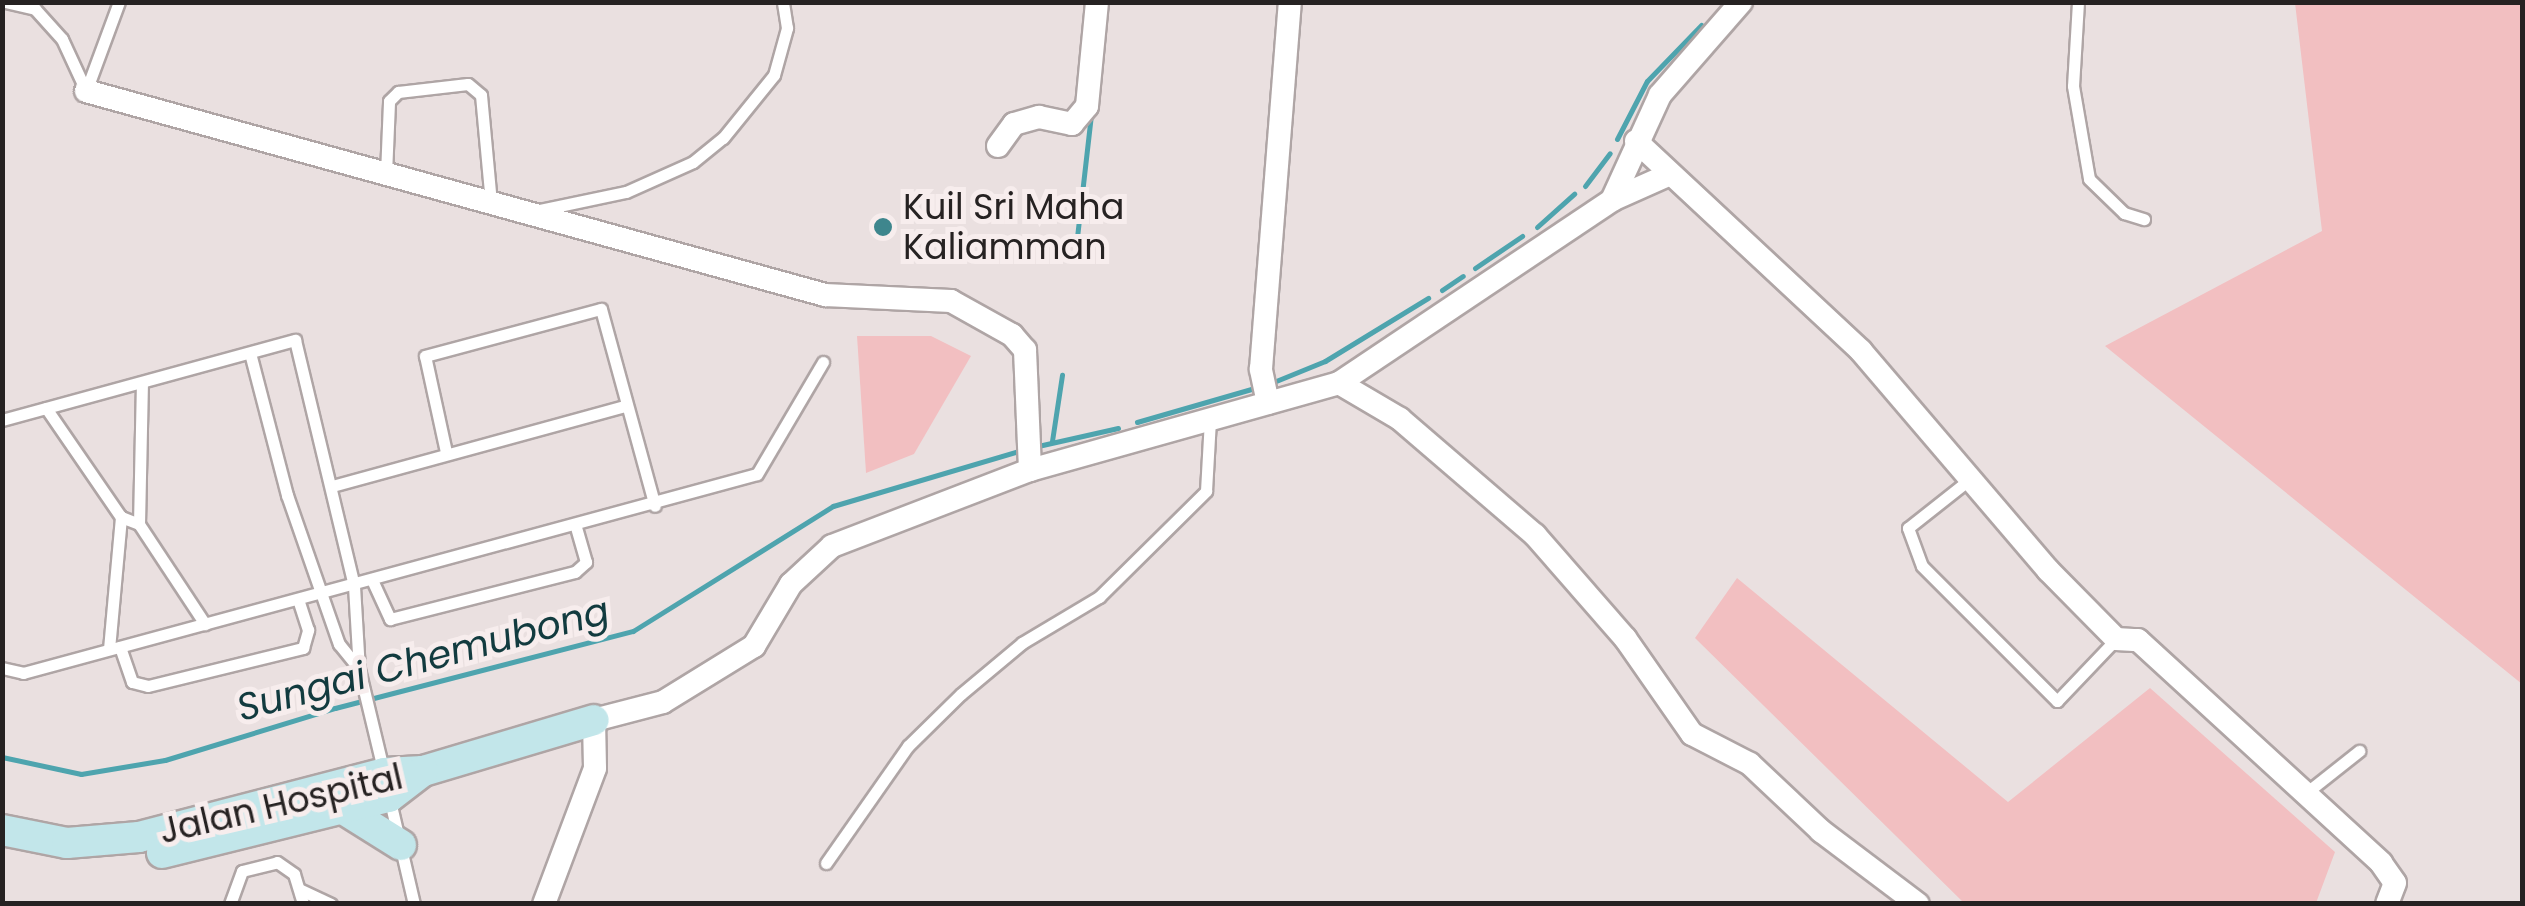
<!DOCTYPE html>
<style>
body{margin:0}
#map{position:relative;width:2525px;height:906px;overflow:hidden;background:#eae0e0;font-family:Poppins,sans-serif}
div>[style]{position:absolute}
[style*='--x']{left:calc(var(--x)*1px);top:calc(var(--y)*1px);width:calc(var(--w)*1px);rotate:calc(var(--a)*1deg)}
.green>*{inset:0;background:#f2bfc1}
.stream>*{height:5px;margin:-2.5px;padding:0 2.5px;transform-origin:2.5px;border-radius:2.5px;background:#4ea4ae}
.roads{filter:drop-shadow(2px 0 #afa5a5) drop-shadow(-2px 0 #afa5a5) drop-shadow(0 2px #afa5a5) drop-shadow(0 -2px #afa5a5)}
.service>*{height:11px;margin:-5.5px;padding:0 5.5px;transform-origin:5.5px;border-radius:5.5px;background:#fff}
.minor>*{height:22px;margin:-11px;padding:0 11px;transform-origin:11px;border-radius:11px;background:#fff}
.secondary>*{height:30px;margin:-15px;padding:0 15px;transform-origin:15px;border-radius:15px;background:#c2e6ea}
.dots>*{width:28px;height:28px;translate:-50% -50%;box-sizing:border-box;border:5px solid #f7eded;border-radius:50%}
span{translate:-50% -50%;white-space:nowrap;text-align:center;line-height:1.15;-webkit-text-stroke:10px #f7eded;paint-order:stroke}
.poi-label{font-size:35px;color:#262222}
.left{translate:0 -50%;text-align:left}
.street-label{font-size:35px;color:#262222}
.water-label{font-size:38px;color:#123b3f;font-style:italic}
.frame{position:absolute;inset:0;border:5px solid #262222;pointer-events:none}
</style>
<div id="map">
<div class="green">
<i style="clip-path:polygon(2295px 3px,2522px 3px,2522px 684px,2105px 346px,2322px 231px)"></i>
<i style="clip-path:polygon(857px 336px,931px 336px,971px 356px,914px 454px,866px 473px)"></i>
<i style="clip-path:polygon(1737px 578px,2008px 802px,2150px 688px,2335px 852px,2316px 903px,1964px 903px,1695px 638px)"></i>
</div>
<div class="stream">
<i style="--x:1617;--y:139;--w:65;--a:-62.7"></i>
<i style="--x:1647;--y:81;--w:78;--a:-46"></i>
<i style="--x:1585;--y:186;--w:41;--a:-52.9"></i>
<i style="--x:1537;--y:227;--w:50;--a:-41.7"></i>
<i style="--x:1076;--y:246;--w:132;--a:-83.5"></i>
<i style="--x:1475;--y:268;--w:57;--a:-34.2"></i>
<i style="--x:1442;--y:290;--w:25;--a:-34"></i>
<i style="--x:1276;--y:381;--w:53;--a:-22.2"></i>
<i style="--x:1325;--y:361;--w:121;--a:-31.5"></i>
<i style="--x:1137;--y:422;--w:119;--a:-16.1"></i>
<i style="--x:1052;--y:441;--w:67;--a:-81.4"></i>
<i style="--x:1038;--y:446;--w:82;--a:-12.7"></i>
<i style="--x:2;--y:757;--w:81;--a:12.1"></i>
<i style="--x:81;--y:774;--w:85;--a:-9.5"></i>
<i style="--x:165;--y:760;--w:178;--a:-17"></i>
<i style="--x:335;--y:708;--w:308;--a:-14.5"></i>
<i style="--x:633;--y:631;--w:236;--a:-32"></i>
<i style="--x:833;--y:506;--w:197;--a:-16.5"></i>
</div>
<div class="roads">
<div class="service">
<i style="--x:5;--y:2;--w:31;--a:13"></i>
<i style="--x:35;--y:9;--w:40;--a:48"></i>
<i style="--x:62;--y:39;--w:57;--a:65.2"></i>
<i style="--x:2078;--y:2;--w:84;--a:93.4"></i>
<i style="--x:2073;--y:86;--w:94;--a:80.2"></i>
<i style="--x:2089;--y:179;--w:49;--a:44.2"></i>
<i style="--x:2124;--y:213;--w:21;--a:17"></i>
<i style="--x:86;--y:91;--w:95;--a:-69.7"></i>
<i style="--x:386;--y:174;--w:73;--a:-87.6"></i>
<i style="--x:389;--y:101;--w:13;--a:-45"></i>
<i style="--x:398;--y:92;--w:70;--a:-6.5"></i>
<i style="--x:468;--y:84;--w:17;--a:40"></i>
<i style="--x:481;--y:95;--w:107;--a:84.7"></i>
<i style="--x:535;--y:211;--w:93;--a:-11.8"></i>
<i style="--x:626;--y:192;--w:73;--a:-24.1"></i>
<i style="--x:693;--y:162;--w:38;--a:-39"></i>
<i style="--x:723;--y:138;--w:81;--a:-51"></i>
<i style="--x:774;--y:75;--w:49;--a:-74.5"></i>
<i style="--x:787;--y:28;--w:26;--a:-99"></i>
<i style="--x:250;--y:353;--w:147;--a:75.4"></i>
<i style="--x:287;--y:495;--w:158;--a:70.8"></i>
<i style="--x:339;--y:644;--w:32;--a:51"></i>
<i style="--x:46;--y:408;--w:132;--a:55.5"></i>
<i style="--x:121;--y:517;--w:19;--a:21"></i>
<i style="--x:139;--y:524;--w:120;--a:56.6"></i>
<i style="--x:2;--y:420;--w:304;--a:-15.3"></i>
<i style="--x:295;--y:340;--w:253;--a:76.5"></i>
<i style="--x:354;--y:586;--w:83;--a:86.6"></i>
<i style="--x:359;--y:669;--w:107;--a:76.5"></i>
<i style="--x:446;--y:452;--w:98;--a:-102.3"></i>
<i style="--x:425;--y:356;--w:182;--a:-15"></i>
<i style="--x:601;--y:309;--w:204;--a:74.7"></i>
<i style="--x:1970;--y:479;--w:79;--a:141.7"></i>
<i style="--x:1908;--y:528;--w:40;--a:69.8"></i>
<i style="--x:1922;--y:566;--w:191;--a:45"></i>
<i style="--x:2057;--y:701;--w:86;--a:-46.4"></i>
<i style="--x:332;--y:486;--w:304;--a:-15.3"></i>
<i style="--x:139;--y:524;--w:141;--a:-88.8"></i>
<i style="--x:373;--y:582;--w:41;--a:65.3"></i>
<i style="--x:390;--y:619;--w:191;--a:-14.3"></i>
<i style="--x:575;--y:572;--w:15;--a:-42"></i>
<i style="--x:586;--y:562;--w:36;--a:-106"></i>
<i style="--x:120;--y:647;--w:37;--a:71"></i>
<i style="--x:132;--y:682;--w:16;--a:14"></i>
<i style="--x:148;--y:686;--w:160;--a:-13.8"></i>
<i style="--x:303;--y:648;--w:19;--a:-74"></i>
<i style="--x:308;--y:630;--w:32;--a:-108"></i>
<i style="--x:109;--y:649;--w:133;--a:-84.8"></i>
<i style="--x:2;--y:668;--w:22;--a:13"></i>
<i style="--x:23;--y:673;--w:760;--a:-15.17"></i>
<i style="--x:757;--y:474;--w:130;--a:-59.5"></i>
<i style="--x:2306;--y:793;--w:68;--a:-38.4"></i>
<i style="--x:390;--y:801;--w:106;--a:76.9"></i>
<i style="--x:826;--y:863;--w:143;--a:-55"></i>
<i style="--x:908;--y:746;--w:74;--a:-44.5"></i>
<i style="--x:961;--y:694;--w:80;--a:-39.9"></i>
<i style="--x:1022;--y:643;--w:90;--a:-30.9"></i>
<i style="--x:1099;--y:597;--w:151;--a:-44.7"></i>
<i style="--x:1206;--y:491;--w:71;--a:-86.8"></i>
<i style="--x:301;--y:890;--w:33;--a:25"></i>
<i style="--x:230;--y:904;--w:35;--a:-70"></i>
<i style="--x:242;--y:871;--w:36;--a:-14"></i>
<i style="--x:277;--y:862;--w:21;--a:35"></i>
<i style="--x:294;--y:874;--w:31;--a:73"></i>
</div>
<div class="minor">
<i style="--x:86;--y:91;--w:767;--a:15.43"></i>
<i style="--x:825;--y:295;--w:126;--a:2.7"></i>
<i style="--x:951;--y:301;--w:70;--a:29.1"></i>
<i style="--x:1012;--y:335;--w:20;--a:49"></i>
<i style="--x:1025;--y:350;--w:120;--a:87.6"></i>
<i style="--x:1636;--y:141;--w:308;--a:43"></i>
<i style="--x:1861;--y:351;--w:288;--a:49.5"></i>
<i style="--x:2048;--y:570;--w:97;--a:45.4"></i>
<i style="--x:2116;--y:639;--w:22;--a:3"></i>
<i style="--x:2138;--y:640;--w:330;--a:42.5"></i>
<i style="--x:2381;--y:863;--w:24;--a:55"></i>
<i style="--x:2395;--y:883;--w:22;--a:111"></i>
<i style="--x:998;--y:146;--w:27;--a:-54"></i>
<i style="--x:1014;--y:124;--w:26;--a:-16"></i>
<i style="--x:1039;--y:117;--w:34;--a:12"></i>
<i style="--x:1072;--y:124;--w:23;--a:-50"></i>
<i style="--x:1087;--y:106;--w:104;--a:-84.5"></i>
<i style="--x:1612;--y:200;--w:59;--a:-24"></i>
<i style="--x:1339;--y:383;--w:71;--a:30.5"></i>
<i style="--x:1400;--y:419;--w:178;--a:40.7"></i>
<i style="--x:1535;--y:535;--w:137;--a:48.9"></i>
<i style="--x:1625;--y:638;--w:117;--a:55.1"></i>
<i style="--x:1692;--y:734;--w:65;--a:27.3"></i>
<i style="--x:1750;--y:764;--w:98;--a:43.3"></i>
<i style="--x:1821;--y:831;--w:121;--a:37"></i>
<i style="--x:1268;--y:403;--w:35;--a:-102"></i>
<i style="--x:1261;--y:369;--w:368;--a:-85.5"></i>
<i style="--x:544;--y:904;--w:145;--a:-69.4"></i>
<i style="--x:595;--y:768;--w:48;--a:-91.2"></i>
<i style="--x:594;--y:720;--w:71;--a:-14.6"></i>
<i style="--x:663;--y:702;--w:107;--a:-31.6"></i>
<i style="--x:754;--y:646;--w:72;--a:-59.2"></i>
<i style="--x:791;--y:584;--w:56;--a:-42.8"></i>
<i style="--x:832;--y:546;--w:212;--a:-21"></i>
<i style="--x:1030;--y:470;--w:321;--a:-15.7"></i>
<i style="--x:1339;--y:383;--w:329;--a:-33.8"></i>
<i style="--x:1612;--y:200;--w:115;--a:-65.4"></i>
<i style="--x:1660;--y:95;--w:123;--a:-48.9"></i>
</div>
<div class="secondary">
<i style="--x:345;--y:810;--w:66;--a:32"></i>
<i style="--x:2;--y:830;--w:66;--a:11.3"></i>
<i style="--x:67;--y:843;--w:72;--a:-4.8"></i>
<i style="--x:139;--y:837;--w:253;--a:-14.6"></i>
<i style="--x:384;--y:773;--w:39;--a:-3"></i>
<i style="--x:423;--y:771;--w:178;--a:-16.6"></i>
<i style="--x:162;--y:853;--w:234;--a:-13.9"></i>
<i style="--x:389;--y:797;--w:43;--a:-37.4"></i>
</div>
</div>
<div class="dots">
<i style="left:883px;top:227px;background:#3e868d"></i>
</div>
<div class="poi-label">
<span class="left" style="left:903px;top:227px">Kuil Sri Maha<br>Kaliamman</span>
</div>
<div class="street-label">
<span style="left:281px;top:804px;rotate:-13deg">Jalan Hospital</span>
</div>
<div class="water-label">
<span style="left:423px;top:659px;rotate:-15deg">Sungai Chemubong</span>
</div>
<div class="frame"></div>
</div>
